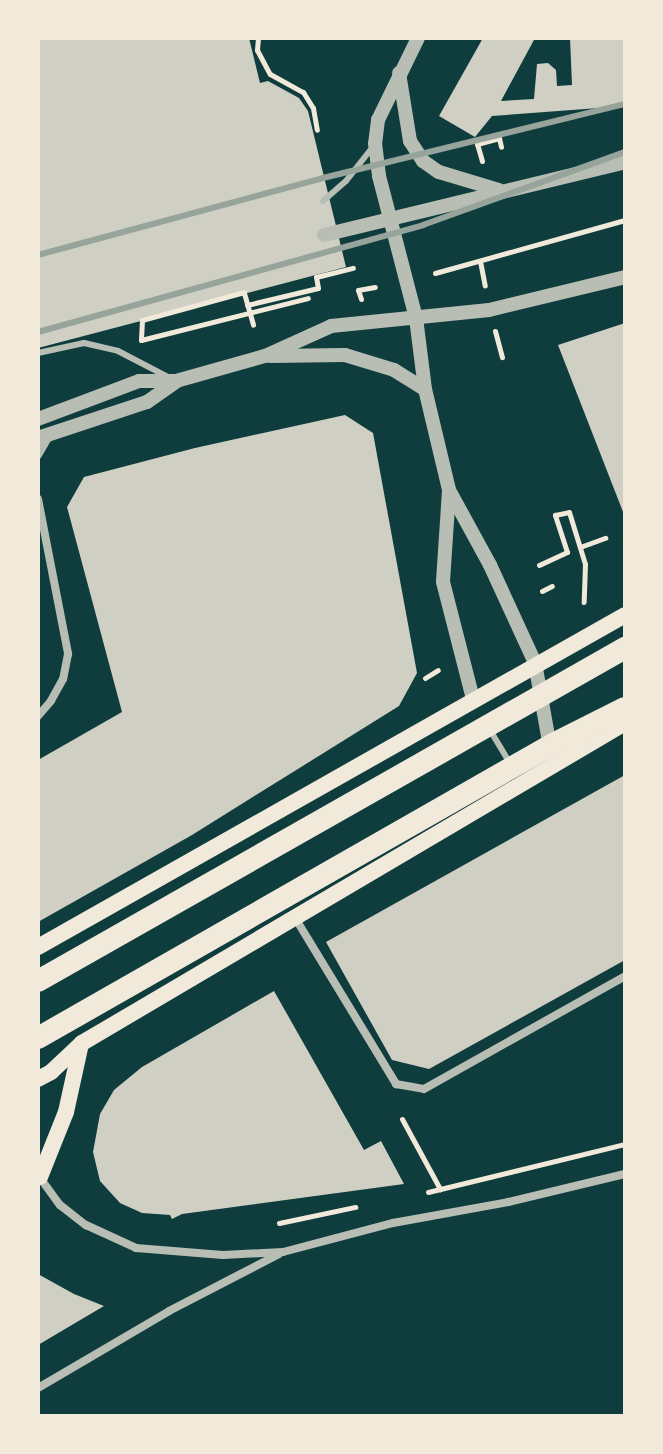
<!DOCTYPE html>
<style>
body{margin:0}
#map{position:relative;width:663px;height:1454px;overflow:hidden;background:#0f3d3e;font-family:"Noto Sans",sans-serif}
div>[style]{position:absolute}
[style*='--x']{left:calc(var(--x)*1px);top:calc(var(--y)*1px);width:calc(var(--w)*1px);rotate:calc(var(--a)*1deg)}
.building>*{inset:0;background:#cfcfc3}
.path>*{height:5px;margin:-2.5px;padding:0 2.5px;transform-origin:2.5px;border-radius:2.5px;background:#f1e9da}
.service>*{height:6px;margin:-3px;padding:0 3px;transform-origin:3px;border-radius:3px;background:#b8beb3}
.minor>*{height:8px;margin:-4px;padding:0 4px;transform-origin:4px;border-radius:4px;background:#b8beb3}
.tertiary>*{height:14px;margin:-7px;padding:0 7px;transform-origin:7px;border-radius:7px;background:#b8beb3}
.secondary>*{height:16px;margin:-8px;padding:0 8px;transform-origin:8px;border-radius:8px;background:#f1e9da}
.trunk>*{height:22px;margin:-11px;padding:0 11px;transform-origin:11px;border-radius:11px;background:#f1e9da}
.rail>*{height:6px;margin:-3px;padding:0 3px;transform-origin:3px;border-radius:3px;background:#97a49c}
span{translate:-50% -50%;white-space:nowrap;text-align:center;line-height:1.15;-webkit-text-stroke:6px #f1e9da;paint-order:stroke}
.frame{position:absolute;inset:0;border:40px solid #f1e9da;pointer-events:none}
</style>
<div id="map">
<div class="building">
<i style="clip-path:polygon(38px 38px,249px 38px,260px 83px,268px 81px,299px 98px,308px 111px,346px 267px,38px 348px)"></i>
<i style="clip-path:polygon(483px 38px,535px 38px,501px 101px,534px 99px,537px 64px,548px 63px,556px 70px,557px 86px,572px 85px,570px 38px,625px 38px,625px 106px,492px 116px,475px 137px,439px 116px)"></i>
<i style="clip-path:polygon(625px 323px,625px 517px,558px 345px)"></i>
<i style="clip-path:polygon(345px 415px,373px 433px,417px 673px,399px 706px,192px 835px,38px 922px,38px 760px,122px 712px,67px 507px,84px 477px,195px 448px)"></i>
<i style="clip-path:polygon(625px 775px,625px 960px,429px 1069px,392px 1060px,326px 942px)"></i>
<i style="clip-path:polygon(274px 991px,364px 1150px,381px 1141px,404px 1184px,182px 1214px,172px 1219px,170px 1215px,142px 1213px,120px 1203px,100px 1181px,93px 1152px,100px 1114px,114px 1090px,142px 1067px)"></i>
<i style="clip-path:polygon(38px 1274px,74px 1294px,104px 1306px,38px 1345px)"></i>
</div>
<div class="path">
<i style="--x:258;--y:38;--w:12;--a:95"></i>
<i style="--x:257;--y:50;--w:27;--a:62"></i>
<i style="--x:270;--y:74;--w:38;--a:29"></i>
<i style="--x:303;--y:92;--w:19;--a:58"></i>
<i style="--x:313;--y:108;--w:22;--a:80"></i>
<i style="--x:482;--y:161;--w:18;--a:-106"></i>
<i style="--x:477;--y:144;--w:23;--a:-15"></i>
<i style="--x:499;--y:138;--w:9;--a:77"></i>
<i style="--x:480;--y:261;--w:25;--a:79"></i>
<i style="--x:435;--y:273;--w:197;--a:-15.6"></i>
<i style="--x:244;--y:292;--w:106;--a:164.6"></i>
<i style="--x:142;--y:320;--w:20;--a:93"></i>
<i style="--x:141;--y:340;--w:172;--a:-14.1"></i>
<i style="--x:244;--y:293;--w:33;--a:74"></i>
<i style="--x:361;--y:299;--w:9;--a:-108"></i>
<i style="--x:358;--y:290;--w:17;--a:-10"></i>
<i style="--x:247;--y:305;--w:73;--a:-13.5"></i>
<i style="--x:318;--y:288;--w:11;--a:-100"></i>
<i style="--x:316;--y:277;--w:38;--a:-14"></i>
<i style="--x:495;--y:331;--w:27;--a:75"></i>
<i style="--x:580;--y:547;--w:27;--a:-20"></i>
<i style="--x:539;--y:565;--w:31;--a:-25"></i>
<i style="--x:567;--y:552;--w:39;--a:-108"></i>
<i style="--x:555;--y:515;--w:14;--a:-12"></i>
<i style="--x:569;--y:512;--w:54;--a:72.9"></i>
<i style="--x:585;--y:564;--w:38;--a:92"></i>
<i style="--x:542;--y:591;--w:11;--a:-27"></i>
<i style="--x:425;--y:678;--w:15;--a:-32"></i>
<i style="--x:402;--y:1119;--w:80;--a:61.5"></i>
<i style="--x:428;--y:1192;--w:203;--a:-13.7"></i>
<i style="--x:279;--y:1223;--w:78;--a:-11.9"></i>
</div>
<div class="service">
<i style="--x:323;--y:201;--w:30;--a:-41"></i>
<i style="--x:346;--y:181;--w:42;--a:-51.8"></i>
<i style="--x:38;--y:353;--w:47;--a:-12.3"></i>
<i style="--x:84;--y:343;--w:35;--a:13"></i>
<i style="--x:118;--y:351;--w:54;--a:27.5"></i>
<i style="--x:490;--y:730;--w:41;--a:59"></i>
</div>
<div class="minor">
<i style="--x:38;--y:455;--w:22;--a:-60"></i>
<i style="--x:38;--y:499;--w:158;--a:79"></i>
<i style="--x:68;--y:654;--w:25;--a:101"></i>
<i style="--x:63;--y:679;--w:25;--a:119"></i>
<i style="--x:51;--y:701;--w:20;--a:131"></i>
<i style="--x:294;--y:916;--w:197;--a:58.7"></i>
<i style="--x:396;--y:1084;--w:28;--a:10"></i>
<i style="--x:424;--y:1089;--w:231;--a:-29.3"></i>
<i style="--x:38;--y:1175;--w:37;--a:54"></i>
<i style="--x:60;--y:1205;--w:33;--a:38"></i>
<i style="--x:86;--y:1225;--w:55;--a:24.7"></i>
<i style="--x:136;--y:1248;--w:87;--a:4.6"></i>
<i style="--x:223;--y:1255;--w:60;--a:-2.9"></i>
<i style="--x:283;--y:1252;--w:114;--a:-14.8"></i>
<i style="--x:393;--y:1223;--w:117;--a:-10.3"></i>
<i style="--x:508;--y:1202;--w:120;--a:-13.5"></i>
<i style="--x:38;--y:1388;--w:152;--a:-30.4"></i>
<i style="--x:169;--y:1311;--w:124;--a:-27.4"></i>
</div>
<div class="tertiary">
<i style="--x:418;--y:38;--w:91;--a:116"></i>
<i style="--x:378;--y:120;--w:23;--a:97"></i>
<i style="--x:375;--y:143;--w:33;--a:83"></i>
<i style="--x:379;--y:176;--w:147;--a:75.4"></i>
<i style="--x:416;--y:318;--w:72;--a:82.8"></i>
<i style="--x:425;--y:389;--w:104;--a:76.6"></i>
<i style="--x:449;--y:490;--w:85;--a:61.3"></i>
<i style="--x:490;--y:565;--w:108;--a:65.3"></i>
<i style="--x:535;--y:663;--w:91;--a:79.9"></i>
<i style="--x:399;--y:73;--w:69;--a:80.8"></i>
<i style="--x:410;--y:141;--w:24;--a:57"></i>
<i style="--x:423;--y:161;--w:19;--a:35"></i>
<i style="--x:439;--y:172;--w:63;--a:16.7"></i>
<i style="--x:324;--y:235;--w:310;--a:-13.6"></i>
<i style="--x:270;--y:356;--w:75;--a:-0.8"></i>
<i style="--x:345;--y:355;--w:51;--a:17"></i>
<i style="--x:394;--y:370;--w:36;--a:32"></i>
<i style="--x:38;--y:419;--w:108;--a:-20.6"></i>
<i style="--x:139;--y:381;--w:37;--a:0"></i>
<i style="--x:176;--y:381;--w:92;--a:-15.7"></i>
<i style="--x:265;--y:356;--w:72;--a:-24.4"></i>
<i style="--x:331;--y:326;--w:159;--a:-5.8"></i>
<i style="--x:489;--y:310;--w:140;--a:-13.6"></i>
<i style="--x:38;--y:438;--w:115;--a:-18.3"></i>
<i style="--x:147;--y:402;--w:35;--a:-35"></i>
<i style="--x:449;--y:491;--w:91;--a:93.8"></i>
<i style="--x:443;--y:582;--w:121;--a:75.6"></i>
</div>
<div class="secondary">
<i style="--x:38;--y:947;--w:674;--a:-29.49"></i>
<i style="--x:38;--y:1079;--w:15;--a:-28"></i>
<i style="--x:51;--y:1072;--w:42;--a:-43.1"></i>
<i style="--x:82;--y:1043;--w:630;--a:-30.51"></i>
<i style="--x:40;--y:1177;--w:70;--a:-68.2"></i>
<i style="--x:66;--y:1112;--w:70;--a:-77.6"></i>
</div>
<div class="trunk">
<i style="--x:38;--y:981;--w:675;--a:-29.57"></i>
<i style="--x:38;--y:1038;--w:593;--a:-29.72"></i>
<i style="--x:553;--y:744;--w:80;--a:-26.6"></i>
</div>
<div class="rail">
<i style="--x:38;--y:255;--w:295;--a:-15.1"></i>
<i style="--x:323;--y:178;--w:311;--a:-13.8"></i>
<i style="--x:38;--y:332;--w:400;--a:-15.5"></i>
<i style="--x:423;--y:225;--w:215;--a:-19.9"></i>
</div>
<div class="frame"></div>
</div>
